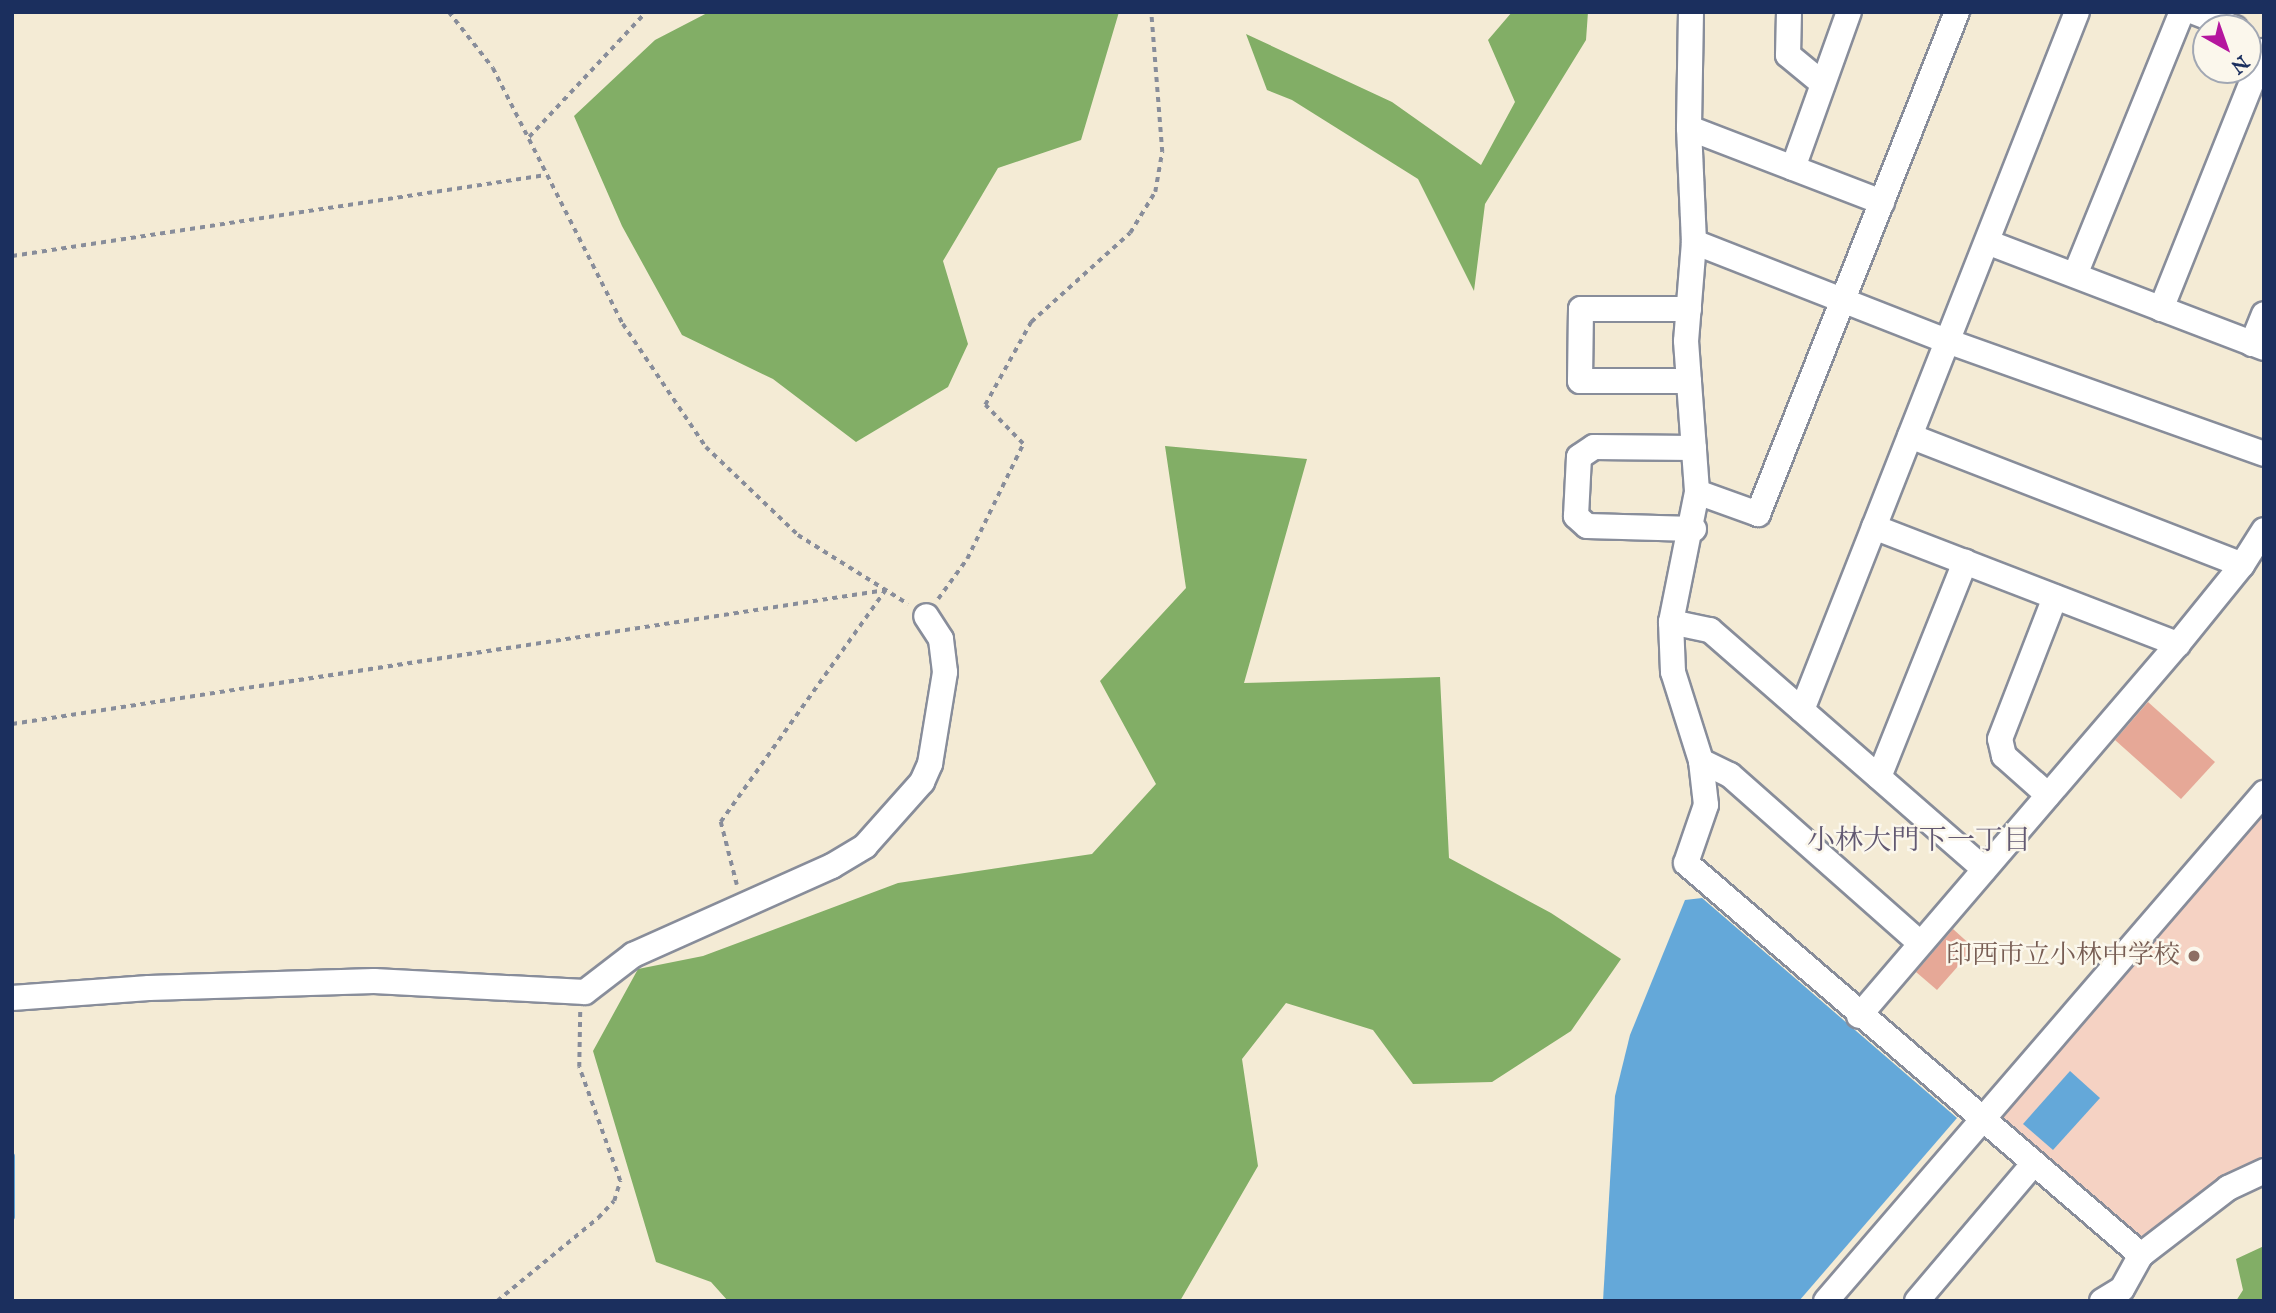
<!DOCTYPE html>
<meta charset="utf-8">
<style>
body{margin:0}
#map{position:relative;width:2276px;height:1313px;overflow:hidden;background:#f4ebd5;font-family:"IM FELL English","Noto Serif JP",serif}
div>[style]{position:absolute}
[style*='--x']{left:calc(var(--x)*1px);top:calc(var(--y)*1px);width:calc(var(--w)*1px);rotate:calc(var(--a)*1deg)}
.built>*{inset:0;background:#f5d2c3}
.forest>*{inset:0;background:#82ae66}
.water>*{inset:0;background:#64a8d9}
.stream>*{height:6px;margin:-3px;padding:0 3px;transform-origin:3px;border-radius:3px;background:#64a8d9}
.building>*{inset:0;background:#e6a897}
.path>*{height:3.5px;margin-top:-1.75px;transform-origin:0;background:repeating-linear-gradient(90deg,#888d9a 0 5px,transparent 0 10px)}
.roads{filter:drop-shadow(2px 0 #888d9a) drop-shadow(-2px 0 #888d9a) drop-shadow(0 2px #888d9a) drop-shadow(0 -2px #888d9a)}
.minor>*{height:24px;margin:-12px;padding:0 12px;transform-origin:12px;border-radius:12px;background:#fff}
.dots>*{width:19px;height:19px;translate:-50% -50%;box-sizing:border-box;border:4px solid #fbf7ec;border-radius:50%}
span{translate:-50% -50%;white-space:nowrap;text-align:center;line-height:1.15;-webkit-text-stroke:5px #fbf7ec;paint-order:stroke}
.education-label{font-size:26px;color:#785e54}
.right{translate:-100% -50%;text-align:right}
.neighbourhood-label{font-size:28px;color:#625972}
.frame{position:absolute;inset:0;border:14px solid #1b2f5e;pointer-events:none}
.north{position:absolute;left:2192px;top:14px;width:70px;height:70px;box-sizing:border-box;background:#fbf7ec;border:2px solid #a1a7b3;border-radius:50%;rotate:140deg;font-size:19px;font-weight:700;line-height:28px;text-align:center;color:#1b2f5e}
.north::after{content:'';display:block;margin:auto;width:24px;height:32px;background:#b5179e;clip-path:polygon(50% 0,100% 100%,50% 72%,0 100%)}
</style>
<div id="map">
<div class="built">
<i style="clip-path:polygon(2264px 793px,2264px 1171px,2141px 1255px,1983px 1120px)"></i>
</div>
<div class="forest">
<i style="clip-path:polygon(709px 12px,1119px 12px,1081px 140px,998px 168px,943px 261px,968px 344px,948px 387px,856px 442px,773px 379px,682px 335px,622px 226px,574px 116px,655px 40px)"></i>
<i style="clip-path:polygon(1512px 12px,1588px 12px,1586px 40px,1485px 204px,1474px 291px,1418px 179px,1292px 100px,1267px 90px,1246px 34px,1392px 102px,1481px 165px,1515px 102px,1488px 40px)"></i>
<i style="clip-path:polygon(1165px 446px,1307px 459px,1244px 683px,1440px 677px,1449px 858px,1551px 913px,1621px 959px,1571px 1031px,1492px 1082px,1413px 1084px,1373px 1030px,1286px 1003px,1242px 1059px,1258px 1166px,1180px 1301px,728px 1301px,711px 1282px,656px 1262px,593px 1051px,638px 969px,703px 956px,898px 883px,1092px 854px,1156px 784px,1100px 681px,1186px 588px)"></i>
<i style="clip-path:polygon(2264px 1246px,2264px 1301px,2236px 1301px,2243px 1290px,2236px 1259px)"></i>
</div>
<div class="water">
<i style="clip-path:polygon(1702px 898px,1957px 1118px,1799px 1301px,1603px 1301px,1615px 1096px,1630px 1035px,1685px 900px)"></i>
<i style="clip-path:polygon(2070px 1071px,2100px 1098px,2053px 1150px,2023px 1124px)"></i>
</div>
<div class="stream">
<i style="--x:12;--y:1156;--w:61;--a:90"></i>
</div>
<div class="building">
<i style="clip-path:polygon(2148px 702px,2215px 762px,2181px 799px,2115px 740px)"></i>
<i style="clip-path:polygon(1953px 929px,1974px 948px,1937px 990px,1916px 972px)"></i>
</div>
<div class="path">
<i style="--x:449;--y:12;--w:71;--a:51.8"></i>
<i style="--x:493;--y:68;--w:287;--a:63.1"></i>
<i style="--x:623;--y:324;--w:148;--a:56"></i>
<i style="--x:706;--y:447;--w:127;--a:43.7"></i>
<i style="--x:798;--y:535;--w:130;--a:32.1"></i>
<i style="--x:529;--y:137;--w:171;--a:-46.9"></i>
<i style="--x:12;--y:256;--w:540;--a:-8.63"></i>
<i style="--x:938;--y:599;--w:49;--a:-54.1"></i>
<i style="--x:967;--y:559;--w:128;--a:-64"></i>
<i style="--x:1023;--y:444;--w:54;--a:-134.3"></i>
<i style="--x:985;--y:405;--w:95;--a:-61"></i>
<i style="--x:1031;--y:322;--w:133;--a:-42"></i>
<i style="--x:1130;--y:233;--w:48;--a:-58.6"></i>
<i style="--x:1155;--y:192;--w:41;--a:-80.1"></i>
<i style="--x:1162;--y:152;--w:140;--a:-94.5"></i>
<i style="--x:12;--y:724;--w:884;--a:-8.72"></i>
<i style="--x:886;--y:590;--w:285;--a:125.4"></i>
<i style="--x:721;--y:822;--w:65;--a:75.7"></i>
<i style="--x:497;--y:1301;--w:131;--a:-39.4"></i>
<i style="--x:598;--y:1218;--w:23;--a:-47"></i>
<i style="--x:614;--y:1201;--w:21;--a:-73"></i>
<i style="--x:620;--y:1181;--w:121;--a:-109.8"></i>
<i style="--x:579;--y:1067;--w:55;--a:-89"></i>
</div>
<div class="roads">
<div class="minor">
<i style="--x:1691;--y:12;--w:116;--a:91"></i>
<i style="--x:1689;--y:128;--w:114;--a:87.5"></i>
<i style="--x:1694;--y:242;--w:99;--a:94.6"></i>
<i style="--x:1686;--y:341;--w:151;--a:85.8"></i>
<i style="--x:1697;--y:492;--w:133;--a:101.3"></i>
<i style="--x:1671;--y:622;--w:50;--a:87.7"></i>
<i style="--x:1673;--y:672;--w:93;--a:72.5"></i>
<i style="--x:1701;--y:761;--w:44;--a:83.5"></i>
<i style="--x:1706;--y:805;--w:61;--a:109"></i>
<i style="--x:1686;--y:863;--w:601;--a:40.75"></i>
<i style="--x:2141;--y:1255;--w:110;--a:-37.6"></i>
<i style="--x:2228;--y:1188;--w:40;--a:-25"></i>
<i style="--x:1789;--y:12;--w:43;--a:91.3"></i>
<i style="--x:1788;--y:55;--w:44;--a:39.5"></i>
<i style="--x:2194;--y:12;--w:44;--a:21.3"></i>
<i style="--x:1689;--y:128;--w:207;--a:21"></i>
<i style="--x:1793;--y:168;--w:166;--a:-70.3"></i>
<i style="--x:1694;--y:242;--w:272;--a:21.4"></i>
<i style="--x:1947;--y:341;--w:337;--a:19.6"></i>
<i style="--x:1987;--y:242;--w:297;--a:20.9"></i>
<i style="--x:2075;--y:275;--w:284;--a:-67.9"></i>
<i style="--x:1689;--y:309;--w:108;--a:180"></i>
<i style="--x:1581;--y:309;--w:72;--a:90.8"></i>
<i style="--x:1580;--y:381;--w:109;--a:0"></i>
<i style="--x:2161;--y:309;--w:278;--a:-68.2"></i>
<i style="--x:2252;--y:344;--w:32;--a:-68"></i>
<i style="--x:1910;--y:436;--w:356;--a:21.2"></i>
<i style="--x:1697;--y:492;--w:65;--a:19.8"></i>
<i style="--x:1758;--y:514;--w:540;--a:-68.38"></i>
<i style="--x:1874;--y:527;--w:326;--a:21.1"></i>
<i style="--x:1694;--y:529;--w:107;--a:-178.4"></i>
<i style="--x:1587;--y:526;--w:15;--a:-138"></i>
<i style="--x:1576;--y:516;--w:59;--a:-87.1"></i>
<i style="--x:1579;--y:457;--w:18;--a:-34"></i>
<i style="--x:1594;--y:447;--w:100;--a:0.6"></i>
<i style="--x:1671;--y:622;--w:40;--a:12"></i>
<i style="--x:1710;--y:630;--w:364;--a:41.1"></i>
<i style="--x:1802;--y:710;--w:750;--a:-68.5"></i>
<i style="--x:1701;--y:761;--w:32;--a:26"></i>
<i style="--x:1730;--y:775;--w:254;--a:41.5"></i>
<i style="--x:1879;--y:777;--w:232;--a:-68.2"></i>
<i style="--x:2048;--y:795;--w:59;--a:-138.4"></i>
<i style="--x:2004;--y:756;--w:17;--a:-103"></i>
<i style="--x:2000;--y:739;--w:152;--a:-68.8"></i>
<i style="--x:12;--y:998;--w:137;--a:-4.2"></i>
<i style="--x:149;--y:988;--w:225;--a:-1.8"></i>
<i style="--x:374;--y:981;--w:211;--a:3"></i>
<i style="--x:585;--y:992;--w:61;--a:-37.6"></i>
<i style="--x:633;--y:955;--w:218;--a:-24.1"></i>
<i style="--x:832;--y:866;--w:39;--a:-31"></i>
<i style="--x:865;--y:846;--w:86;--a:-48.3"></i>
<i style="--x:922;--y:782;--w:20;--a:-66"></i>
<i style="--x:930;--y:764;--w:93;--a:-80.7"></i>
<i style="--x:945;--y:672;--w:33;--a:-97"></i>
<i style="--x:941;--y:639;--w:27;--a:-123"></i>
<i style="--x:1859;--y:1016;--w:490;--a:-49.4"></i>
<i style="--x:2178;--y:644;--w:102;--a:-51"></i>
<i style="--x:2242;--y:565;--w:41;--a:-57.8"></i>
<i style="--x:1826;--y:1301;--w:671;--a:-49.23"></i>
<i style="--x:1917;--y:1301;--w:180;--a:-49.7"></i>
<i style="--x:2102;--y:1301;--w:23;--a:-31"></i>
<i style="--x:2122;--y:1289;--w:39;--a:-61"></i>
</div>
</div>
<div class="dots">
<i style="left:2194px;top:956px;background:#8d6e63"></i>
</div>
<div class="education-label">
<span class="right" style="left:2180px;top:956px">印西市立小林中学校</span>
</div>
<div class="neighbourhood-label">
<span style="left:1919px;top:842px">小林大門下一丁目</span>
</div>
<div class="frame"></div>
<div class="north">N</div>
</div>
